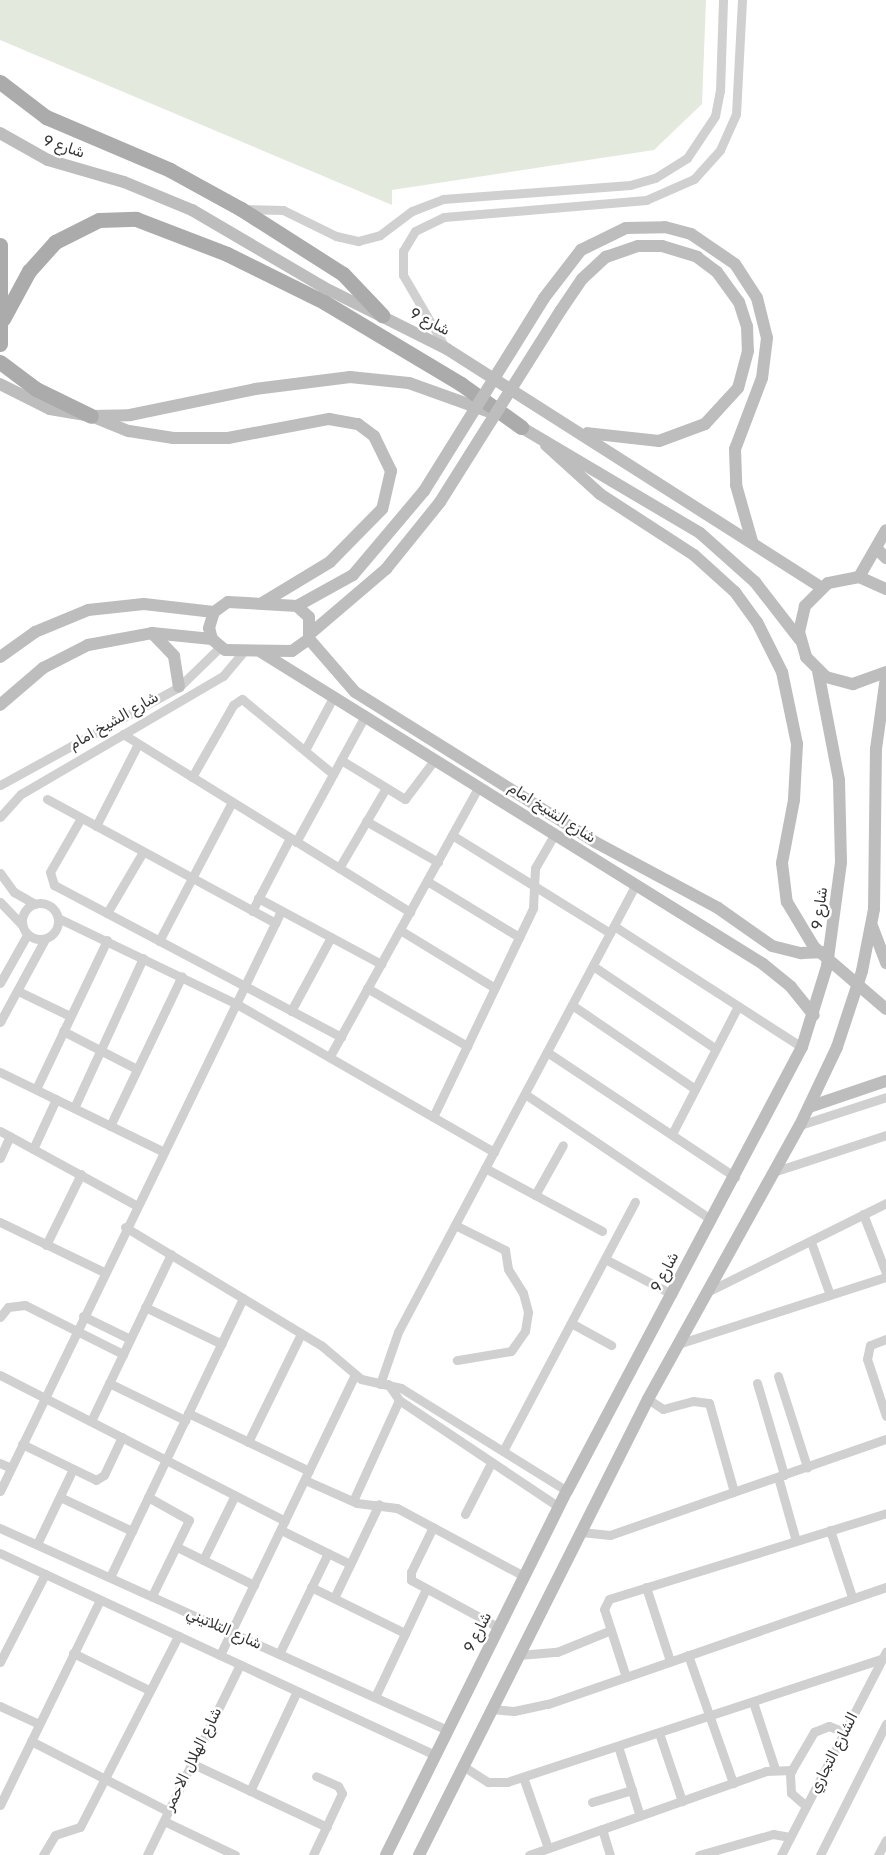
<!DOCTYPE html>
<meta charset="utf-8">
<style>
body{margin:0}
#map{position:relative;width:886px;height:1855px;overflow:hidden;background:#fff;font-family:Rubik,"Noto Sans Arabic",sans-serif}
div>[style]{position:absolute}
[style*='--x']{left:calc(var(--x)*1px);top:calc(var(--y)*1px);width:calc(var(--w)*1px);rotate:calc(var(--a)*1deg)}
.green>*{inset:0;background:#e4e9dd}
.street>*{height:9px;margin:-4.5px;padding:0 4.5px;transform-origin:4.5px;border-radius:4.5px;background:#d0d0d0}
.street>.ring{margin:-4.5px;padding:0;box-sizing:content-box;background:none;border:9px solid #d0d0d0;border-radius:50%}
.secondary>*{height:12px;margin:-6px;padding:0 6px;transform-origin:6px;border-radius:6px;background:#bdbdbd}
.primary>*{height:15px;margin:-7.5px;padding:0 7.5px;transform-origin:7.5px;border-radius:7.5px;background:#ababab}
.secondary-bridge>*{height:12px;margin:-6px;padding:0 6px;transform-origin:6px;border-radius:6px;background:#bdbdbd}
span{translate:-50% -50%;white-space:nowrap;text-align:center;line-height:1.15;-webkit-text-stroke:5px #fff;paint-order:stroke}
.street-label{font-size:15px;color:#333}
</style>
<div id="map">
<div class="green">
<i style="clip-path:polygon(0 0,706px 0,702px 104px,654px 150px,392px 190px,392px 205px,0 40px)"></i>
</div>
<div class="street">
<i style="--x:241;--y:209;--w:42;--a:1.4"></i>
<i style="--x:283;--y:210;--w:59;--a:26.1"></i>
<i style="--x:336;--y:236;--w:23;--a:13"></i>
<i style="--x:358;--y:241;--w:23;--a:-15"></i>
<i style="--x:380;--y:235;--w:40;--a:-37"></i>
<i style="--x:412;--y:211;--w:33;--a:-21"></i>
<i style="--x:443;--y:199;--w:188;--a:-4.3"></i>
<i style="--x:630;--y:185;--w:26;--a:-16"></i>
<i style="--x:655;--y:178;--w:38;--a:-32"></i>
<i style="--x:687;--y:158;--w:50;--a:-56.3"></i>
<i style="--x:715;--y:116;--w:25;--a:-79"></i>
<i style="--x:720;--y:91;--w:91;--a:-88.1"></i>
<i style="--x:445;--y:347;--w:83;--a:-120.3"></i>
<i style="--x:403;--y:275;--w:24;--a:-90"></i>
<i style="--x:403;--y:251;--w:23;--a:-59"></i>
<i style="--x:415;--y:231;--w:32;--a:-26"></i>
<i style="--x:444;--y:217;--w:203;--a:-4.8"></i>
<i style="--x:646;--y:200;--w:52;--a:-23.6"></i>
<i style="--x:694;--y:179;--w:39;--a:-48"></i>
<i style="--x:720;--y:150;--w:39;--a:-66"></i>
<i style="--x:736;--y:114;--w:114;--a:-87"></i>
<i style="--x:123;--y:734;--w:338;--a:31.8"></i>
<i style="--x:305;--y:750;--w:61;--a:-61.8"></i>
<i style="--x:341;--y:760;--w:75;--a:31.4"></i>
<i style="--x:405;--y:799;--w:50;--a:-53.1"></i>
<i style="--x:192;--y:777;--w:83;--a:-60.3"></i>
<i style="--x:233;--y:705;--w:11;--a:-34"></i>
<i style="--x:242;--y:699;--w:118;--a:39.5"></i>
<i style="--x:0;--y:785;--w:204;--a:-28.7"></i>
<i style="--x:179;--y:687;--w:57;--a:-44.3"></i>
<i style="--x:47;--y:799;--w:260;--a:28.5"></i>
<i style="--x:0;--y:817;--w:31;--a:-48"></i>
<i style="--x:21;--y:794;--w:234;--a:-30.3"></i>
<i style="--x:223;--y:676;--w:31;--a:-50"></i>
<i style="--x:81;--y:818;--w:62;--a:119.9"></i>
<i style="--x:50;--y:872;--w:14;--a:73"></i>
<i style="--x:54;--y:885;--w:325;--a:27.9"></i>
<i style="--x:366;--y:821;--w:83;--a:29.7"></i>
<i style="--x:96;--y:826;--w:92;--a:-62.9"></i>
<i style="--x:452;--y:835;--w:186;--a:31.8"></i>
<i style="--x:296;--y:842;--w:144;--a:-61.3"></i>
<i style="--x:339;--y:868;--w:93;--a:-59.6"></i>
<i style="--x:0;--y:873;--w:24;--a:54"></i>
<i style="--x:14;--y:892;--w:24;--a:30"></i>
<i style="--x:427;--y:881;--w:108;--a:31.3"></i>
<i style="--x:258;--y:898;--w:140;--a:28.2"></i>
<i style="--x:0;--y:902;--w:32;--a:46"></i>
<i class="ring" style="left:22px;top:903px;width:27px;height:27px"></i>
<i style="--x:252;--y:911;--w:82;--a:-62.5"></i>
<i style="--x:107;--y:913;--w:71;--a:-59.5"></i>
<i style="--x:58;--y:918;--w:196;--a:25.7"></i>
<i style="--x:235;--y:1003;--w:299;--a:29.9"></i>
<i style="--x:614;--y:926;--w:224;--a:32.8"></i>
<i style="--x:400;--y:930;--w:111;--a:31.4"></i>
<i style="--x:159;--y:941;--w:157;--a:-62.3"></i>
<i style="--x:593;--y:966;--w:148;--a:34"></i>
<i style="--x:0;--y:983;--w:55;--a:-60.6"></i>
<i style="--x:367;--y:988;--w:116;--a:30.1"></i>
<i style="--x:18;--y:991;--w:58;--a:25.7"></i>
<i style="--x:572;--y:1005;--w:149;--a:34.3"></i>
<i style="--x:291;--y:1011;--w:84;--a:-61.6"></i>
<i style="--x:0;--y:1022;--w:94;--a:-61.5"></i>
<i style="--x:63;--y:1031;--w:83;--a:27.2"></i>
<i style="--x:547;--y:1052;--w:226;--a:33.6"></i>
<i style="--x:330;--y:1056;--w:308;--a:-61.1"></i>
<i style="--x:0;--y:1072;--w:180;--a:26"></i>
<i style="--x:36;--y:1089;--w:165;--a:-64.5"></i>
<i style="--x:525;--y:1094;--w:225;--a:34"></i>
<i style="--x:74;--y:1108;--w:165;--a:-65.3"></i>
<i style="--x:433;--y:1117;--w:232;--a:-64.4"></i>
<i style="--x:533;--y:908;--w:40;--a:-87.1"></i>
<i style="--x:535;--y:868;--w:39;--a:-60"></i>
<i style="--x:800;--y:1125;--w:90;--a:-18"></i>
<i style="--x:110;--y:1126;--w:166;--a:-64.4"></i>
<i style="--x:0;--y:1131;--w:155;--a:28.6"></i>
<i style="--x:672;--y:1134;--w:144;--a:-62.7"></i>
<i style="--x:33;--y:1149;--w:55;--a:-65.3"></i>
<i style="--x:0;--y:1158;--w:24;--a:-66"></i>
<i style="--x:485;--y:1168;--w:133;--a:28.3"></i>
<i style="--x:773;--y:1172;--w:119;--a:-18.1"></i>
<i style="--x:535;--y:1195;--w:57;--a:-60.8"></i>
<i style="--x:863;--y:1214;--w:63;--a:68.7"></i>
<i style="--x:0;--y:1222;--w:115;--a:25.7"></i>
<i style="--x:455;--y:1225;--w:56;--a:26.6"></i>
<i style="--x:505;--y:1250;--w:19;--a:81"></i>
<i style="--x:508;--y:1269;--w:28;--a:58"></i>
<i style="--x:523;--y:1293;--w:20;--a:75"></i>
<i style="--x:528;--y:1312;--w:19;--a:99"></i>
<i style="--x:525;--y:1331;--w:24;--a:125"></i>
<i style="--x:511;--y:1351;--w:55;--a:170.5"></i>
<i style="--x:125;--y:1227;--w:230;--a:31.1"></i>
<i style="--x:322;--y:1346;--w:51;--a:40.2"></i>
<i style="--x:361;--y:1379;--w:41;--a:12.7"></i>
<i style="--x:401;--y:1388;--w:195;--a:31.8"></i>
<i style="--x:811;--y:1242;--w:56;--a:70.3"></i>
<i style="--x:46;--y:1245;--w:79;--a:-63.8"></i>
<i style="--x:605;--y:1259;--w:76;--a:27.6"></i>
<i style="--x:707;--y:1292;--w:200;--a:-26.4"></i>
<i style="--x:145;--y:1307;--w:85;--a:25.7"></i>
<i style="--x:83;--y:1316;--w:52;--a:26.1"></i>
<i style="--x:0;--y:1317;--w:13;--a:-51"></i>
<i style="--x:8;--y:1307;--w:17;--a:-7"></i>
<i style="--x:25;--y:1305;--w:110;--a:26.6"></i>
<i style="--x:571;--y:1323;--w:46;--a:28.8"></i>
<i style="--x:886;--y:1339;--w:17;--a:159"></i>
<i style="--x:870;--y:1345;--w:14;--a:102"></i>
<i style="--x:867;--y:1359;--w:60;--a:71.6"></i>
<i style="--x:678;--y:1344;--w:219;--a:-17.9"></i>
<i style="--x:0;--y:1375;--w:320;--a:27.1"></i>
<i style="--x:778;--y:1376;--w:96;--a:72.3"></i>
<i style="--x:109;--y:1383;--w:85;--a:26"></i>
<i style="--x:757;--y:1383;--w:96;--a:73.6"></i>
<i style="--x:380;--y:1384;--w:55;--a:-70.9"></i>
<i style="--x:398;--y:1332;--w:507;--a:-62.02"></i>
<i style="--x:388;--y:1384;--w:19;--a:55"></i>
<i style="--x:399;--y:1400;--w:192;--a:33.8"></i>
<i style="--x:648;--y:1399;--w:18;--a:34"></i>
<i style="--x:663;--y:1409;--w:31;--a:-15"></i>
<i style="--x:693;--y:1401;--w:16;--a:7"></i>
<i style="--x:709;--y:1403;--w:92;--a:74.3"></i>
<i style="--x:188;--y:1413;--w:134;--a:25.6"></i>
<i style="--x:91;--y:1421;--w:185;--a:-64.4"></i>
<i style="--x:248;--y:1442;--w:120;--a:-63.9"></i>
<i style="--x:22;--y:1444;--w:82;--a:25.9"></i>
<i style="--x:96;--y:1480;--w:9;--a:-32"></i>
<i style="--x:104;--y:1475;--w:42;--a:-64.7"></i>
<i style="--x:503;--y:1451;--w:282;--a:-62.1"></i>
<i style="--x:0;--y:1463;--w:12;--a:24"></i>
<i style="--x:778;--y:1477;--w:66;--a:74.3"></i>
<i style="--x:305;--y:1480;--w:57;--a:23.9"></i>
<i style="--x:357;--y:1503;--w:40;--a:7.1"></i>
<i style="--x:397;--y:1508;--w:144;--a:28.2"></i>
<i style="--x:0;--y:1491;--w:644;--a:-64.15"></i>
<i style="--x:60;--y:1497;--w:80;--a:25.3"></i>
<i style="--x:148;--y:1497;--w:47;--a:29.3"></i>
<i style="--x:189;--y:1520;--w:85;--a:116"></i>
<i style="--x:353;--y:1501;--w:111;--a:-65.5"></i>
<i style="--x:465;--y:1514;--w:57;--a:-63"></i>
<i style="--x:433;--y:1527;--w:50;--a:116.1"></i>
<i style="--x:411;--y:1572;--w:8;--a:90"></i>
<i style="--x:411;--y:1580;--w:99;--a:28.4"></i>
<i style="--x:0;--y:1528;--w:491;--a:24.3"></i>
<i style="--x:281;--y:1530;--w:77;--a:26.2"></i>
<i style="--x:830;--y:1530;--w:71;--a:71.8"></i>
<i style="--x:581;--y:1532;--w:29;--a:6"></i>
<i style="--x:610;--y:1535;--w:292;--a:-19.2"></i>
<i style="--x:37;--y:1544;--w:83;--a:-64.4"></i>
<i style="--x:177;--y:1547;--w:86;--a:26.3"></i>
<i style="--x:0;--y:1553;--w:480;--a:24.9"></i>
<i style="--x:203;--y:1560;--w:72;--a:-63.8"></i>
<i style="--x:110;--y:1577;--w:309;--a:-64.5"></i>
<i style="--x:311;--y:1587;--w:105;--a:26.1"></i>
<i style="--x:646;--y:1587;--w:78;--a:72"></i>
<i style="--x:334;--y:1598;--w:104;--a:-64.4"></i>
<i style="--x:73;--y:1653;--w:85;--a:26"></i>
<i style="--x:279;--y:1654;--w:112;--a:-64.1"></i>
<i style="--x:220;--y:1655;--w:311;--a:-64.3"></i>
<i style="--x:519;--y:1655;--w:38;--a:-5"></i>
<i style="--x:557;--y:1652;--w:58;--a:-22.2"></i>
<i style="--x:688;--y:1655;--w:136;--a:70.6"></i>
<i style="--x:0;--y:1662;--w:99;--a:-62.9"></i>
<i style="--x:626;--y:1677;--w:71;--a:-107.9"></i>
<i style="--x:604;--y:1609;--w:11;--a:-63"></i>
<i style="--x:609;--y:1599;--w:290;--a:-17.2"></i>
<i style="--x:375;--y:1697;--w:119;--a:-64.7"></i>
<i style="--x:753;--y:1702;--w:71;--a:71.8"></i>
<i style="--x:0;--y:1706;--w:43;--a:24.8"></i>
<i style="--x:491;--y:1709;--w:23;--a:5"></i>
<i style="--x:514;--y:1711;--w:35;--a:-12"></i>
<i style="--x:548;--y:1704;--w:358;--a:-19.1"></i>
<i style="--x:659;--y:1733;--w:72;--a:71.3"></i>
<i style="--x:31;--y:1741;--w:154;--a:27.1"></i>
<i style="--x:618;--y:1746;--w:73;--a:72.6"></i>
<i style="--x:191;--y:1763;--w:150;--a:25.2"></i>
<i style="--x:463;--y:1766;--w:30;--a:33"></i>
<i style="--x:488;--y:1782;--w:19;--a:0"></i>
<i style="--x:507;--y:1782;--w:395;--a:-18.2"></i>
<i style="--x:523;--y:1777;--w:75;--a:70.6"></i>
<i style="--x:250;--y:1791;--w:110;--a:-64.8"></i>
<i style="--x:592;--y:1802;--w:42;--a:-16.7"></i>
<i style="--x:0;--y:1805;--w:228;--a:-64"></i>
<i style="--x:806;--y:1806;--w:20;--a:-139"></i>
<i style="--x:791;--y:1793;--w:20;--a:-93"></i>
<i style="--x:790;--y:1773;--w:48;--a:-59.7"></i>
<i style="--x:814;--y:1732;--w:16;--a:-22"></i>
<i style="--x:829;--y:1726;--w:16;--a:22"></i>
<i style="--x:164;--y:1821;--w:79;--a:25.6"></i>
<i style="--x:602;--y:1829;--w:27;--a:73"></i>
<i style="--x:43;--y:1855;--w:23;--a:-59"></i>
<i style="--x:55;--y:1835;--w:26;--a:-18"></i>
<i style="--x:80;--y:1827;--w:215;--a:-62.8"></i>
<i style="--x:147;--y:1855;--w:212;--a:-64"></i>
<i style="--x:313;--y:1855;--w:68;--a:-64.9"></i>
<i style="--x:342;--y:1793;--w:8;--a:-120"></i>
<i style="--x:338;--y:1786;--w:24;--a:-156"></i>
<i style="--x:529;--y:1855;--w:251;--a:-19.5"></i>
<i style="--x:766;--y:1771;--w:26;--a:-2"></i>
<i style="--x:699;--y:1855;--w:77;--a:-15.8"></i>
<i style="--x:773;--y:1834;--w:17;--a:10"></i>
<i style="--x:781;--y:1855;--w:229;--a:-62.7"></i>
<i style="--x:820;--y:1855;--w:147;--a:-63.3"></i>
<i style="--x:878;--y:1855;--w:17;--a:-62"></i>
</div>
<div class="secondary">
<i style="--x:0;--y:133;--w:55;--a:29.4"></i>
<i style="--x:48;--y:160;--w:79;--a:16.1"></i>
<i style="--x:124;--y:182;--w:74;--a:22.4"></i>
<i style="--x:192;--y:210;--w:152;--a:30.4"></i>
<i style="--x:323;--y:287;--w:139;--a:26.6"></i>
<i style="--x:447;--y:349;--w:443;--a:32.5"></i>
<i style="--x:544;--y:298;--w:61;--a:-52.4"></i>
<i style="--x:581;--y:250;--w:50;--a:-26.1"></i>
<i style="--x:626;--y:228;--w:39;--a:-1"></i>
<i style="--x:665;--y:227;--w:27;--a:15"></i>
<i style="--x:691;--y:234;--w:53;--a:34.3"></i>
<i style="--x:735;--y:264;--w:40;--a:57.1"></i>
<i style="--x:757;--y:298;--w:41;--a:76"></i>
<i style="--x:767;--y:338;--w:40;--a:97.1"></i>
<i style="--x:762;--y:378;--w:76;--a:110.8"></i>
<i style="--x:735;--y:449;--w:36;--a:88"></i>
<i style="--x:736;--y:485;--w:58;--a:74.1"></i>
<i style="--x:561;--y:310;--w:37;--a:-56"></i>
<i style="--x:582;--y:279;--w:33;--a:-43"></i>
<i style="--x:606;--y:257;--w:34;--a:-19"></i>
<i style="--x:638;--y:246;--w:24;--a:0"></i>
<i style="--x:662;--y:246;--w:37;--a:17"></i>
<i style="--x:697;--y:257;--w:25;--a:37"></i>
<i style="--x:717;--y:272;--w:37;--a:54"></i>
<i style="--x:739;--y:302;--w:25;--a:72"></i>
<i style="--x:747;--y:326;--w:25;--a:88"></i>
<i style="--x:748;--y:351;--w:38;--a:105"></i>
<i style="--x:738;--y:388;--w:49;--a:132.5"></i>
<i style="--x:705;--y:424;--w:49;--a:159.7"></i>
<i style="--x:659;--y:441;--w:72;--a:-173.7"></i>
<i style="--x:0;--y:384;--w:56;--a:26.6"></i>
<i style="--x:50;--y:409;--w:42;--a:9.7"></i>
<i style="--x:91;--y:416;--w:39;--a:-1"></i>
<i style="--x:130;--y:415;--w:128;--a:-11.7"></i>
<i style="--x:255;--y:389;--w:96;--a:-7.2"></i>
<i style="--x:350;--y:377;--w:59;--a:5.8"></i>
<i style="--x:409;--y:383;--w:83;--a:19.7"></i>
<i style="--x:96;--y:418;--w:35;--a:22"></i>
<i style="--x:129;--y:431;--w:45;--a:9"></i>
<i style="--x:173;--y:438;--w:55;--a:0"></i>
<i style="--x:228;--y:438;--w:103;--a:-10.7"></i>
<i style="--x:329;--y:419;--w:29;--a:10"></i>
<i style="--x:358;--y:424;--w:20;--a:37"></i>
<i style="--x:374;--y:436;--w:39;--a:64"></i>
<i style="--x:391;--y:471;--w:39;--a:103"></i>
<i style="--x:382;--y:509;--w:74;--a:134.5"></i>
<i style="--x:330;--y:562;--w:79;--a:148.9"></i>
<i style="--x:514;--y:423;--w:216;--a:30.6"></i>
<i style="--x:700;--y:533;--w:74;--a:41.7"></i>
<i style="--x:755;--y:582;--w:73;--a:52.2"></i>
<i style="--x:546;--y:445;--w:73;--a:42.2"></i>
<i style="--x:600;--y:494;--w:112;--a:33"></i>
<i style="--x:694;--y:555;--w:55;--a:42.1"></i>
<i style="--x:735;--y:592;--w:37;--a:54"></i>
<i style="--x:757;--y:622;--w:56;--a:63.4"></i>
<i style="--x:782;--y:672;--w:74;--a:78.2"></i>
<i style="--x:877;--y:549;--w:13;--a:45"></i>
<i style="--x:859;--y:577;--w:54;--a:-60.1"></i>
<i style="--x:886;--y:589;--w:30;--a:-156"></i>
<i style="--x:859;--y:577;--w:32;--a:169"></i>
<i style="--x:828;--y:583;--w:33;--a:135"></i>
<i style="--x:805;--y:606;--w:27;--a:103"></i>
<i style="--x:799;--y:632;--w:26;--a:74"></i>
<i style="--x:806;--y:657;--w:28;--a:45"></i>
<i style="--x:826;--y:677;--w:28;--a:15"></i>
<i style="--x:853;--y:684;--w:35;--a:-20"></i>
<i style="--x:228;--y:602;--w:69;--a:3.3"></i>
<i style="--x:297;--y:606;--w:16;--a:43"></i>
<i style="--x:309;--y:617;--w:22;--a:90"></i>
<i style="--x:309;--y:639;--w:21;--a:145"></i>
<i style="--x:292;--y:651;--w:67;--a:-179.1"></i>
<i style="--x:225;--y:650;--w:17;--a:-140"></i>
<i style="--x:212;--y:639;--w:11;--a:-105"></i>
<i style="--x:209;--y:628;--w:17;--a:-73"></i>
<i style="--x:214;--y:612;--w:17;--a:-36"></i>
<i style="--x:297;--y:606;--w:64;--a:-29"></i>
<i style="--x:353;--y:575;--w:110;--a:-49.8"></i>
<i style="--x:152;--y:633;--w:32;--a:46"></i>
<i style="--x:174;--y:656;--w:31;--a:81"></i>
<i style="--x:311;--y:633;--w:99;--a:-40.5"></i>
<i style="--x:386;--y:569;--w:86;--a:-51.1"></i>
<i style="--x:309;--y:639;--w:70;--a:49"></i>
<i style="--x:355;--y:692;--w:283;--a:32"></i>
<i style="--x:595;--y:842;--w:140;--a:28.2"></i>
<i style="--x:718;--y:908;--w:66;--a:35.1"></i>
<i style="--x:772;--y:946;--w:30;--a:14"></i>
<i style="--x:801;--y:953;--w:26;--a:-2"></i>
<i style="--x:261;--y:652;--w:591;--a:31.86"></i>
<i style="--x:763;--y:964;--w:36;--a:39"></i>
<i style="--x:791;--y:987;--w:36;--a:51"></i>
<i style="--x:0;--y:657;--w:43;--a:-35.5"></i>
<i style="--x:35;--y:632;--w:57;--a:-22.5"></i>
<i style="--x:88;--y:610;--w:56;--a:-6.1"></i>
<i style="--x:144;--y:604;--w:70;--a:6.5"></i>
<i style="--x:0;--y:705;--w:57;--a:-40.7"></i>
<i style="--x:43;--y:668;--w:51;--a:-27.1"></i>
<i style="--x:88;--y:645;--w:65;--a:-10.6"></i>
<i style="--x:152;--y:633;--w:60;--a:5.7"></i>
<i style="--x:872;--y:926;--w:40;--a:69"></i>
<i style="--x:809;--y:1107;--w:81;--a:-18.7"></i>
<i style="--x:386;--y:1855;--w:407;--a:-63.6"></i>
<i style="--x:567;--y:1491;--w:502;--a:-62.11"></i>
<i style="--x:802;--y:1047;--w:85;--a:-72.8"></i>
<i style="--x:827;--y:966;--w:105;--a:-82.3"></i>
<i style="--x:841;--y:862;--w:82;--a:-91.4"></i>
<i style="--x:839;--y:780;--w:111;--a:-100.9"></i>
<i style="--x:419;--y:1855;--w:510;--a:-63.33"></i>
<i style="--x:648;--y:1399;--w:313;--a:-61"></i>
<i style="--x:800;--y:1125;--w:86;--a:-64.6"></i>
<i style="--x:837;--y:1047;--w:80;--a:-71.8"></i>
<i style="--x:862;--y:971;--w:63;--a:-79"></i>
<i style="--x:874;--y:909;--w:160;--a:-89.3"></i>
<i style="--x:876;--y:749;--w:73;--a:-82.1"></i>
</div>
<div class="primary">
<i style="--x:0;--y:82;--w:58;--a:37.3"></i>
<i style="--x:46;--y:117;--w:135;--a:23.1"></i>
<i style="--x:170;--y:170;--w:81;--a:28.8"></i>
<i style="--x:241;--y:209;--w:121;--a:32.5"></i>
<i style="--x:343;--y:274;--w:57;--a:46.4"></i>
<i style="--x:0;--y:245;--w:99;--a:90"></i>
<i style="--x:3;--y:319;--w:55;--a:-61.6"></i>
<i style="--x:29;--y:271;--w:39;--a:-48"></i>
<i style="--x:55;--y:242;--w:49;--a:-26.6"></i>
<i style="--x:99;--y:220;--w:37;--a:-2"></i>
<i style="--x:136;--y:219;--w:97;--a:21"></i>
<i style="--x:227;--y:254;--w:108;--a:26.3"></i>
<i style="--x:324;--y:302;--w:160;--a:30.9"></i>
<i style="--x:461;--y:384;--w:74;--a:35.6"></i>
<i style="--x:0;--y:362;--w:45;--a:36.9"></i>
<i style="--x:36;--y:389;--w:61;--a:26.1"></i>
</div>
<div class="secondary-bridge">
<i style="--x:424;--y:491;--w:227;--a:-58.1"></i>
<i style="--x:440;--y:502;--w:227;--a:-57.8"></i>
<i style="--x:797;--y:744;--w:56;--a:93.1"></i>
<i style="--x:794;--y:800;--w:64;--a:100.8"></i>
<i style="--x:782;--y:863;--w:39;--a:83"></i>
<i style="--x:787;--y:902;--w:52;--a:59"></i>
<i style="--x:814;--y:947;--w:95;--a:40.7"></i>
</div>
<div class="street-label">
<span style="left:64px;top:147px;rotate:18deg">شارع 9</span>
<span style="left:430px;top:322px;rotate:27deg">شارع 9</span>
<span style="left:114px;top:721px;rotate:-30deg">شارع الشيخ امام</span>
<span style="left:552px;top:813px;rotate:32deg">شارع الشيخ امام</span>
<span style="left:820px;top:908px;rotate:-82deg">شارع 9</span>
<span style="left:665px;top:1272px;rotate:-62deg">شارع 9</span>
<span style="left:224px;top:1629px;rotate:24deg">شارع التلاتيني</span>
<span style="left:478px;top:1632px;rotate:-63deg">شارع 9</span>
<span style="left:834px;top:1753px;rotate:-63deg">الشارع التجاري</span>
<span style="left:193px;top:1759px;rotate:-64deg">شارع الهلال الاحمر</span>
</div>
</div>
